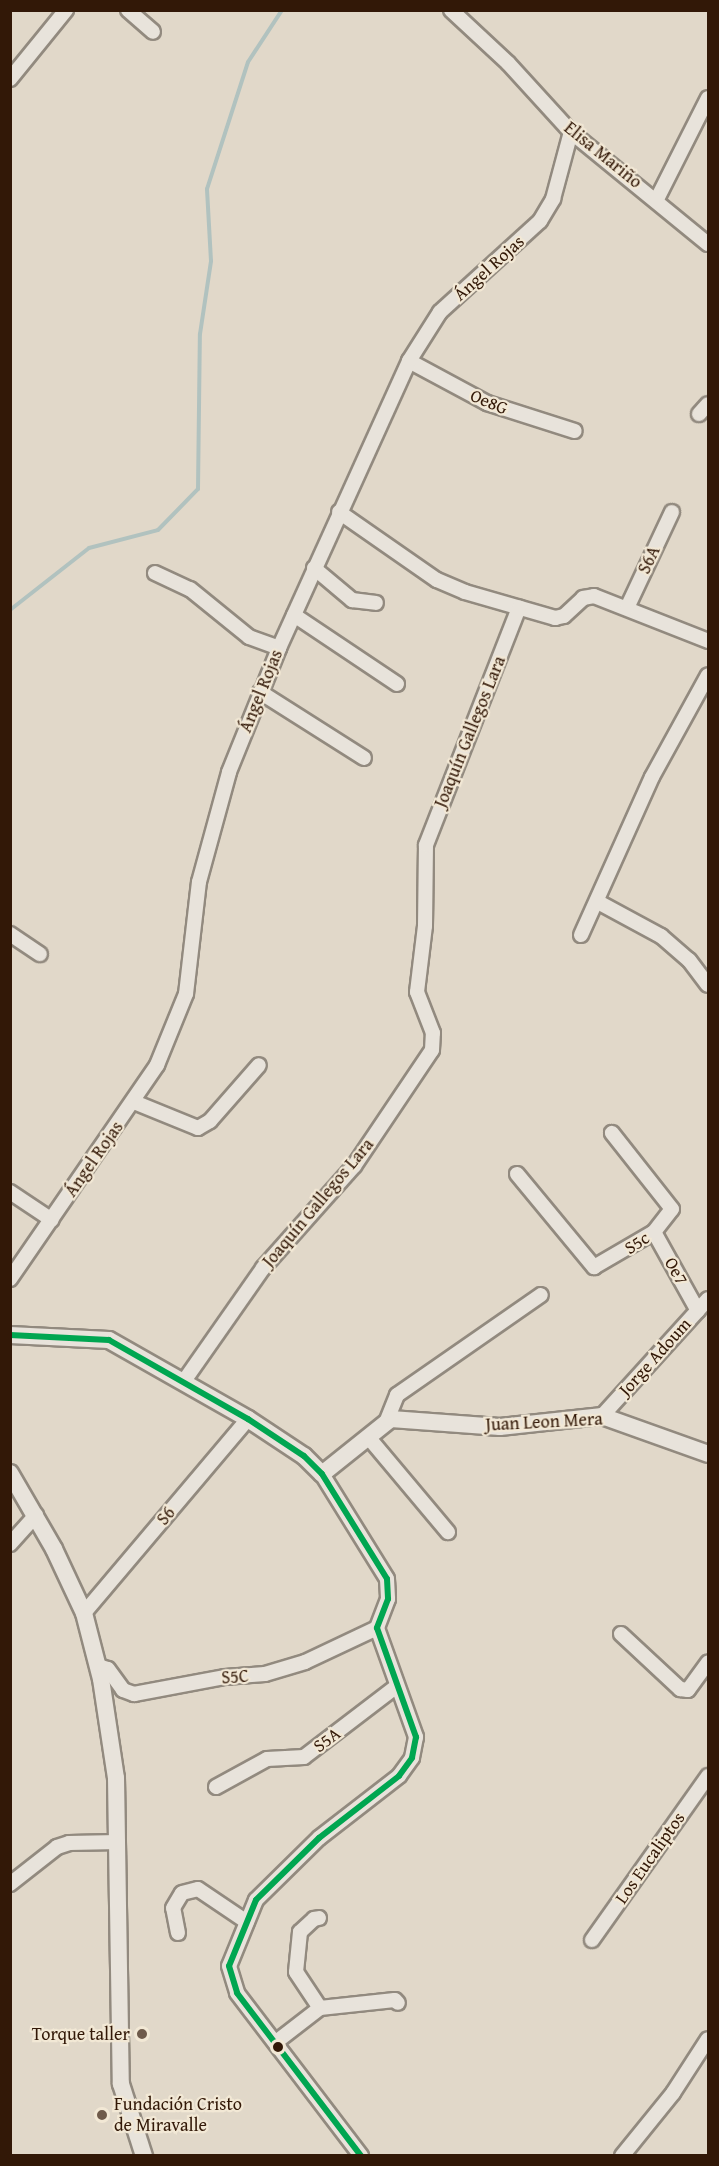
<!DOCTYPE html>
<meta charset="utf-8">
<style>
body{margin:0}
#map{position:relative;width:719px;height:2166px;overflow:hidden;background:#e1d8c9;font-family:"Gentium Book Plus",serif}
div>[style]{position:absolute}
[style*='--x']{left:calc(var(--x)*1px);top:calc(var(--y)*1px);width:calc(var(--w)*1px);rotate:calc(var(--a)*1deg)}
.stream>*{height:4px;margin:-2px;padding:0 2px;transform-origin:2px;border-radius:2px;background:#b1c2bf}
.roads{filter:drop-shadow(2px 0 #928a7f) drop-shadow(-2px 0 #928a7f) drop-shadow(0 2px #928a7f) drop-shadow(0 -2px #928a7f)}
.minor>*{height:14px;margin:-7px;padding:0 7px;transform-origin:7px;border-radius:7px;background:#e8e3db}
.tertiary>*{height:16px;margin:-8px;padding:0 8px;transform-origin:8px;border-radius:8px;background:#e8e3db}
.bus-1>*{height:6px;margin:-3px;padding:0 3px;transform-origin:3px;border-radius:3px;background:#00a651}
.dots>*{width:16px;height:16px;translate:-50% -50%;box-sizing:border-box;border:3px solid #f2e8d5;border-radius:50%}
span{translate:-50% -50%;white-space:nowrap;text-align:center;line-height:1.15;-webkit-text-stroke:4.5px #f2e8d5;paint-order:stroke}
.street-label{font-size:18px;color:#321807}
.poi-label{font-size:18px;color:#321807}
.right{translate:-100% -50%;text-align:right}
.left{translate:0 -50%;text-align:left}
.frame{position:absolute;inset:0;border:12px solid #321807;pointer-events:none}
</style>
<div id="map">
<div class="stream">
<i style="--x:10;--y:610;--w:100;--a:-38.1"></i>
<i style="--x:89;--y:548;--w:71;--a:-14.6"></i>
<i style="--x:158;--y:530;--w:57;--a:-45.7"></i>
<i style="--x:198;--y:489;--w:155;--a:-89.3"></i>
<i style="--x:200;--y:334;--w:74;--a:-81.4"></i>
<i style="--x:211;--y:261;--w:72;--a:-93.2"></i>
<i style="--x:207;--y:189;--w:133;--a:-72.1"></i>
<i style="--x:248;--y:62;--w:62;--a:-56.8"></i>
</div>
<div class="roads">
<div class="minor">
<i style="--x:128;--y:10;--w:33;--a:41"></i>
<i style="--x:451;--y:10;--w:78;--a:42.9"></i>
<i style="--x:508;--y:63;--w:93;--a:47.6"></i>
<i style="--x:571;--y:132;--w:177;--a:39.3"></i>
<i style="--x:10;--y:79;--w:89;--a:-50.9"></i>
<i style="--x:657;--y:199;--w:113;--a:-63.2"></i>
<i style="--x:409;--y:361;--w:89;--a:28.3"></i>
<i style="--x:487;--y:403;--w:92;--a:17.7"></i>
<i style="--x:699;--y:414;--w:13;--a:-48"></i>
<i style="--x:339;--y:512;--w:119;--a:34.8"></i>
<i style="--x:437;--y:580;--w:30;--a:23"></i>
<i style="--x:465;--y:592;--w:94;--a:16.1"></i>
<i style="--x:555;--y:618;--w:9;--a:-13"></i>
<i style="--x:564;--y:616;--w:26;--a:-43"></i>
<i style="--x:583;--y:598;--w:11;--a:-10"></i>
<i style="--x:594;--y:596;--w:123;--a:21.5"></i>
<i style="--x:314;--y:568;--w:50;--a:40.1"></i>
<i style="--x:352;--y:600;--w:24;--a:7"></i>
<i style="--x:155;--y:573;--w:38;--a:25"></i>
<i style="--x:190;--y:589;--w:76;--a:39.1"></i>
<i style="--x:249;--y:637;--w:32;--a:20"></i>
<i style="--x:627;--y:608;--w:106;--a:-64.9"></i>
<i style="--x:294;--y:615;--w:124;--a:33.8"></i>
<i style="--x:260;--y:692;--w:123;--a:32.4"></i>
<i style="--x:598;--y:902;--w:72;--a:28.4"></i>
<i style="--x:661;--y:936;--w:37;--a:41"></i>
<i style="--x:689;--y:960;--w:31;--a:53"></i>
<i style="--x:10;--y:934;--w:36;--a:34"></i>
<i style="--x:581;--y:935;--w:173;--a:-65.8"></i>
<i style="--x:652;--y:777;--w:116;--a:-61.2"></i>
<i style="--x:134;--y:1102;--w:69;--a:22.1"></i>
<i style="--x:198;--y:1128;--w:14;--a:-30"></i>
<i style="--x:210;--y:1121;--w:74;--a:-48.8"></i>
<i style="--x:517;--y:1174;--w:121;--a:50.4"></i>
<i style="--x:594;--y:1267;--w:69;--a:-30.3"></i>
<i style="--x:654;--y:1232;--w:29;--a:-52"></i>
<i style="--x:672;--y:1209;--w:97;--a:-128.3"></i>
<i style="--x:10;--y:1192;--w:50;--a:33.7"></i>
<i style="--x:654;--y:1232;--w:90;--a:60.9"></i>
<i style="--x:10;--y:1279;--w:260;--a:-55.5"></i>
<i style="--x:157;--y:1065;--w:77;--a:-67.8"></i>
<i style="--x:186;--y:994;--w:113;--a:-83.4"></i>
<i style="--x:199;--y:882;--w:114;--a:-74.7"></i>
<i style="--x:229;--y:772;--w:134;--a:-68"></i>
<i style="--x:279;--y:648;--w:315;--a:-65.6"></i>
<i style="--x:409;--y:361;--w:58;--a:-57.7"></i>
<i style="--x:440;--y:312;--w:135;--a:-42.3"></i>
<i style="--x:540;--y:221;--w:26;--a:-59"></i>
<i style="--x:553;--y:199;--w:69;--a:-75"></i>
<i style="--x:184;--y:1381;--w:138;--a:-55"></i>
<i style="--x:263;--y:1268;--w:137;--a:-48.3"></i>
<i style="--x:354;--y:1166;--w:140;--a:-56.1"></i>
<i style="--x:432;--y:1050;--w:17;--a:-87"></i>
<i style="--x:433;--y:1033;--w:44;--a:-111.3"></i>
<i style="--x:417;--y:992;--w:66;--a:-83.1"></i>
<i style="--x:425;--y:926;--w:81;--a:-89.3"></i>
<i style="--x:426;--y:845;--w:255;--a:-68.6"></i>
<i style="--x:602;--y:1416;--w:158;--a:-47.8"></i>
<i style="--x:387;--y:1420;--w:27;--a:-68"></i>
<i style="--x:397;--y:1395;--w:175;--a:-34.8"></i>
<i style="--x:369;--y:1438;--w:123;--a:50"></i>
<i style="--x:322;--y:1474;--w:123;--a:58.2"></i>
<i style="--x:387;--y:1579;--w:20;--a:87"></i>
<i style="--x:388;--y:1599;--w:31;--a:111"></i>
<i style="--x:377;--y:1628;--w:116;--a:70.3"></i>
<i style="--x:416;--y:1737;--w:21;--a:101"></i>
<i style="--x:412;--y:1758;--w:22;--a:126"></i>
<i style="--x:399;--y:1776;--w:101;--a:142.2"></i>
<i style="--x:319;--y:1838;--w:88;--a:135.5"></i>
<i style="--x:256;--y:1900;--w:71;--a:112.2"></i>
<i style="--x:229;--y:1966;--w:28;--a:73"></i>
<i style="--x:237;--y:1993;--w:205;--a:52.7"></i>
<i style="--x:10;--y:1544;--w:39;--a:-48"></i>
<i style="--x:84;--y:1613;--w:254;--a:-49.8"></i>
<i style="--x:621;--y:1634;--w:81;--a:43"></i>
<i style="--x:680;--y:1689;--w:8;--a:7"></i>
<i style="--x:688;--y:1690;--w:34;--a:-54"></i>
<i style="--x:98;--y:1666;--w:10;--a:17"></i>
<i style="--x:108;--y:1669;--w:26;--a:54"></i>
<i style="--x:123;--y:1690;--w:12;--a:20"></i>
<i style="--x:134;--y:1694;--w:93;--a:-10.6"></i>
<i style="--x:225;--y:1677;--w:40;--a:-4.3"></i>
<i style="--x:265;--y:1674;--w:42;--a:-16.7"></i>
<i style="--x:305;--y:1662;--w:80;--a:-25.3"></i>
<i style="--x:216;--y:1787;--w:58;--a:-28.8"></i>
<i style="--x:267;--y:1759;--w:37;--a:-3"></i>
<i style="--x:304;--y:1757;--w:117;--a:-37.4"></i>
<i style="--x:10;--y:1884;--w:60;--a:-38.2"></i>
<i style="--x:57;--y:1847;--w:13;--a:-18"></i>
<i style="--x:69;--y:1843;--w:49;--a:-1.2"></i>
<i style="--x:319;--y:1918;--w:5;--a:169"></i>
<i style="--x:314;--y:1919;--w:19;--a:137"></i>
<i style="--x:300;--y:1932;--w:40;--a:95.7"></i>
<i style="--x:296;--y:1972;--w:43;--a:56.3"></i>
<i style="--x:178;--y:1933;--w:25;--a:-101"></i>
<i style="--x:173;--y:1908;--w:17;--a:-59"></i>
<i style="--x:182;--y:1893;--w:16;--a:-14"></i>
<i style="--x:198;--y:1889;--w:59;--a:34"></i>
<i style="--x:592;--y:1940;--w:201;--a:-54.7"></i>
<i style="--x:276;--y:2042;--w:56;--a:-37.7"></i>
<i style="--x:320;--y:2008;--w:75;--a:-6.1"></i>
<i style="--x:395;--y:2000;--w:4;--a:45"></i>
<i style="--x:622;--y:2156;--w:81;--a:-51"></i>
<i style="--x:673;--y:2093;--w:64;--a:-57.1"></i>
</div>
<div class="tertiary">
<i style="--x:10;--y:1335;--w:99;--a:2.9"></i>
<i style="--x:109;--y:1340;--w:160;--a:29.6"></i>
<i style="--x:248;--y:1419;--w:67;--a:33.5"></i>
<i style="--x:304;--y:1456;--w:25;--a:45"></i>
<i style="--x:322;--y:1474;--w:88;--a:-38.6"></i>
<i style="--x:391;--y:1419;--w:109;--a:4.2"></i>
<i style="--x:500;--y:1427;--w:103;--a:-6.2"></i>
<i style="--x:602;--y:1416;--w:113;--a:19.7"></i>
<i style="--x:10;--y:1473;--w:88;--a:59.9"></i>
<i style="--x:54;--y:1549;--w:71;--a:64.9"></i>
<i style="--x:84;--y:1613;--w:68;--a:75.6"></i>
<i style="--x:101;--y:1679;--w:100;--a:81.4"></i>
<i style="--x:116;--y:1778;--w:306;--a:89.1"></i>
<i style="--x:121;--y:2084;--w:76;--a:72.3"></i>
</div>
</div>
<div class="bus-1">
<i style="--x:10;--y:1335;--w:99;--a:2.9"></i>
<i style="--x:109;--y:1340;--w:160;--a:29.6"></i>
<i style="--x:248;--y:1419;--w:67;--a:33.5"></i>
<i style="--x:304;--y:1456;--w:25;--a:45"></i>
<i style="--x:322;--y:1474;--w:123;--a:58.2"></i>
<i style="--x:387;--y:1579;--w:20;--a:87"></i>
<i style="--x:388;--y:1599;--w:31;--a:111"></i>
<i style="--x:377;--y:1628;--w:116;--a:70.3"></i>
<i style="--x:416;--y:1737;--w:21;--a:101"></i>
<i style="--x:412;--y:1758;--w:22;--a:126"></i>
<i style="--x:399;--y:1776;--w:101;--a:142.2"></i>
<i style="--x:319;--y:1838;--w:88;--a:135.5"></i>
<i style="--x:256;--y:1900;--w:71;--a:112.2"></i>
<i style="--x:229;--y:1966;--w:28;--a:73"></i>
<i style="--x:237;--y:1993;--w:205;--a:52.7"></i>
</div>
<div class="dots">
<i style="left:142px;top:2034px;background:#6f5b4b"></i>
<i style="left:278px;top:2047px;background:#321807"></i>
<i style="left:102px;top:2115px;background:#6f5b4b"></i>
</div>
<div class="street-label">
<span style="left:603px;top:155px;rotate:39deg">Elisa Mariño</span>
<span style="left:489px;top:268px;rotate:-42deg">Ángel Rojas</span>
<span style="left:489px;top:402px;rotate:23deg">Oe8G</span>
<span style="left:649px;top:560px;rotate:-65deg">S6A</span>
<span style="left:261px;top:691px;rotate:-68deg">Ángel Rojas</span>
<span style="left:470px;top:732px;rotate:-68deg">Joaquín Gallegos Lara</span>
<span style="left:94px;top:1159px;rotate:-55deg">Ángel Rojas</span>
<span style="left:318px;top:1203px;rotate:-50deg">Joaquín Gallegos Lara</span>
<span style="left:637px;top:1243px;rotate:-33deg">S5c</span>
<span style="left:676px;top:1271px;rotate:61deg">Oe7</span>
<span style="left:655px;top:1357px;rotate:-48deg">Jorge Adoum</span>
<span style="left:544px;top:1422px;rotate:-3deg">Juan Leon Mera</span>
<span style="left:166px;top:1516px;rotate:-50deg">S6</span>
<span style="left:235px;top:1677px;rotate:-4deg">S5C</span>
<span style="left:327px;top:1740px;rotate:-37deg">S5A</span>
<span style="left:650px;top:1858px;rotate:-55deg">Los Eucaliptos</span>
</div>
<div class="poi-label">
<span class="right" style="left:130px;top:2034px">Torque taller</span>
<span class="left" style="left:114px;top:2115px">Fundación Cristo<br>de Miravalle</span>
</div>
<div class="frame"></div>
</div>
